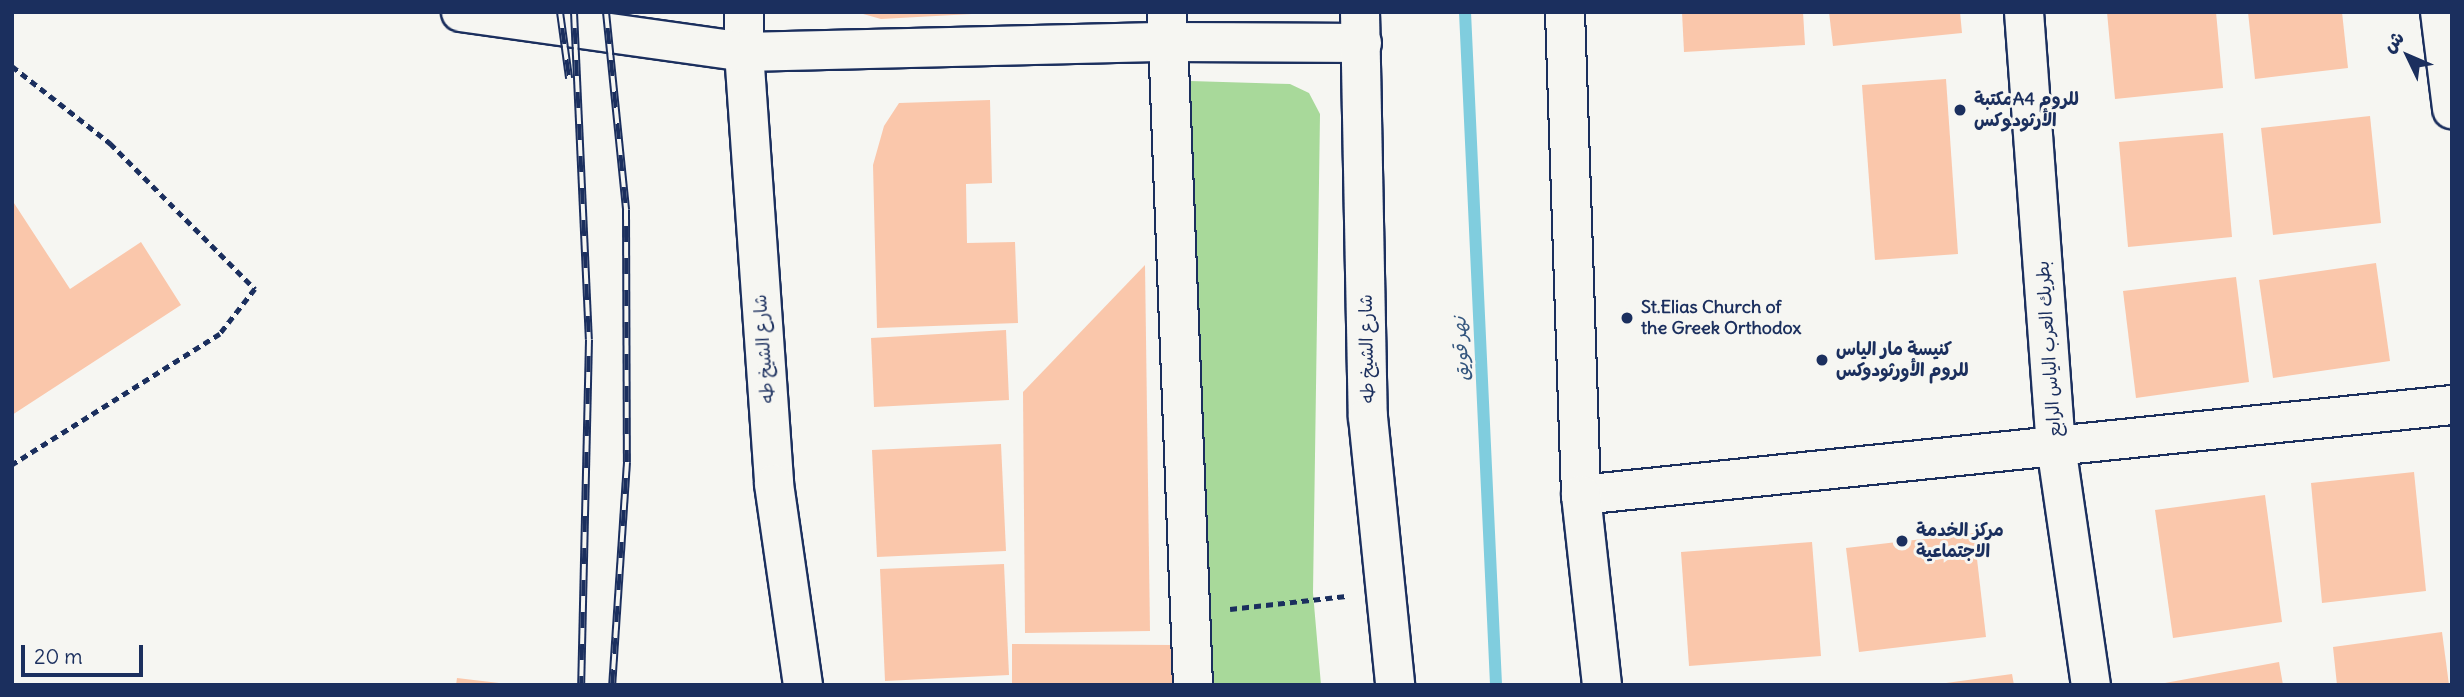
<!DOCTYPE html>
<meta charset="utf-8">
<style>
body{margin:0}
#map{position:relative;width:2464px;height:697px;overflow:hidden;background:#f6f6f2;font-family:Delius,"Playpen Sans Arabic",sans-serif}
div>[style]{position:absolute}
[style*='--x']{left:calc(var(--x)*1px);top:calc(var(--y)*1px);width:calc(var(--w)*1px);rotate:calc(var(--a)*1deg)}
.green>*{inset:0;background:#a8d99a}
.stream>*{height:12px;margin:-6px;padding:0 6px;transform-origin:6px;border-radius:6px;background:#80cdde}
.building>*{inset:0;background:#fac7ab}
.path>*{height:4.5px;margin-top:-2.25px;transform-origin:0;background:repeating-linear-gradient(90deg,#1b2f5e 0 7px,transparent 0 12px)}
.roads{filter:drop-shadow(2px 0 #1b2f5e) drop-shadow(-2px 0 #1b2f5e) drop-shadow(0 2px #1b2f5e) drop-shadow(0 -2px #1b2f5e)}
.minor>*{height:38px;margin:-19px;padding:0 19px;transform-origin:19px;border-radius:19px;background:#f6f6f2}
.secondary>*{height:38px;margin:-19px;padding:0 19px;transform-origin:19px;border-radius:19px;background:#f6f6f2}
.rail>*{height:8px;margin-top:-4px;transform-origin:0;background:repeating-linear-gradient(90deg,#f6f6f2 0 16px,#1b2f5e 0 32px);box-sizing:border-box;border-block:2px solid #1b2f5e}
.dots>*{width:19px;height:19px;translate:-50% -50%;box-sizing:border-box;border:4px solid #f6f6f2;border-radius:50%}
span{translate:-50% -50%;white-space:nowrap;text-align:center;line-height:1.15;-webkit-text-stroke:6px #f6f6f2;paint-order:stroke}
.poi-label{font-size:18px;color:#1b2f5e;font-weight:700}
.left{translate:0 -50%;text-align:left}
.street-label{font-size:18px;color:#1b2f5e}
.water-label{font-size:19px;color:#34567e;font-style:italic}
.frame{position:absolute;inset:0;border:14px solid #1b2f5e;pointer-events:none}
.north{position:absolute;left:2373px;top:21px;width:70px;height:70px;-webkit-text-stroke:5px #f6f6f2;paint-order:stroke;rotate:314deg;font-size:19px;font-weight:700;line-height:28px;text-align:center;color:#1b2f5e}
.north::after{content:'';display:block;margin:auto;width:24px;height:32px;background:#1b2f5e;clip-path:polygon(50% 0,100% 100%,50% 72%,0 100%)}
.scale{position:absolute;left:21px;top:645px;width:122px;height:32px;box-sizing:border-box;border:4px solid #1b2f5e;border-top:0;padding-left:9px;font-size:21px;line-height:24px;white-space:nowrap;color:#1b2f5e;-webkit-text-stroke:5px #f6f6f2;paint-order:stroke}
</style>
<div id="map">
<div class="green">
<i style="clip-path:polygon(1190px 81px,1290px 84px,1309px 93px,1320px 114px,1313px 593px,1321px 685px,1205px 685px)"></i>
</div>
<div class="stream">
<i style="--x:1465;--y:12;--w:674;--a:87.36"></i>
</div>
<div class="building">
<i style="clip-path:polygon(856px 12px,972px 12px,972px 14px,881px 19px)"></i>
<i style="clip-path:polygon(1682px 12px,1803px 12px,1805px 45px,1684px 52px)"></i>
<i style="clip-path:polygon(1829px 12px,1960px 12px,1962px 33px,1833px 46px)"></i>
<i style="clip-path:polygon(2107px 12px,2216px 12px,2223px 88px,2115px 99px)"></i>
<i style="clip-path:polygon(2248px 12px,2342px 12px,2348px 68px,2255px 79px)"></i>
<i style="clip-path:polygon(1946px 79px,1958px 254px,1875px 260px,1862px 85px)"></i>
<i style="clip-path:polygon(990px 100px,992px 183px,966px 184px,967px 243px,1015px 242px,1018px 323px,877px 328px,873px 165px,884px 126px,899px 103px)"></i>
<i style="clip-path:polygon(2370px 116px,2381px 223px,2273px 235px,2261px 128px)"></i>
<i style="clip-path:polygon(2223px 133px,2232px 237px,2128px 247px,2119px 142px)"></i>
<i style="clip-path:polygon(12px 200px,70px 289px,141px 242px,181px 305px,12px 415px)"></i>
<i style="clip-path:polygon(2376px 263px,2390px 361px,2273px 378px,2259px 280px)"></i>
<i style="clip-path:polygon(1145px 265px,1150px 631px,1025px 633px,1023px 392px)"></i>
<i style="clip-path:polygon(2236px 277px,2249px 382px,2136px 398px,2123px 291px)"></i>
<i style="clip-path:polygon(1006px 330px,1009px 400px,874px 407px,871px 338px)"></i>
<i style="clip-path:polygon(1001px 444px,1006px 551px,877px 557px,872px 450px)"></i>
<i style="clip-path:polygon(2414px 472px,2426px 591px,2322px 603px,2311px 483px)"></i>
<i style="clip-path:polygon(2265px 495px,2282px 622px,2173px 638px,2155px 510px)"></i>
<i style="clip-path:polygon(1974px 533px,1986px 637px,1859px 652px,1846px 548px)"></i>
<i style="clip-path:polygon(1812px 542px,1821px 656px,1689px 666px,1681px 552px)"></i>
<i style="clip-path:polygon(1004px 564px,1009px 675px,885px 681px,880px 569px)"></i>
<i style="clip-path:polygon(2442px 632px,2449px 685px,2337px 685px,2333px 647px)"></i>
<i style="clip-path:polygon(1012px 644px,1173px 645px,1172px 685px,1012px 685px)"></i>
<i style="clip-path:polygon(2279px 662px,2283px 685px,2165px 685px,2165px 683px)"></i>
<i style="clip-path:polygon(2012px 674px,2014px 685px,1947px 685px,1946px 683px)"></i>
<i style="clip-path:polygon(457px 678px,499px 683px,499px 685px,456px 685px)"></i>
</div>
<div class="path">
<i style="--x:12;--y:66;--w:125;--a:38.2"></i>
<i style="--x:110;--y:143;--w:206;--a:45.2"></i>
<i style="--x:255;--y:289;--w:57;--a:127.9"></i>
<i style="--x:220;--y:334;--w:246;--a:147.8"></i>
<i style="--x:1230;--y:609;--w:117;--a:-6.4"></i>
</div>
<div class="roads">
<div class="minor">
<i style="--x:744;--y:12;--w:40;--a:90"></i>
<i style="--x:744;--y:52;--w:433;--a:86"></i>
<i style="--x:774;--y:484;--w:203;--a:81.8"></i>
<i style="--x:1167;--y:12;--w:674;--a:87.79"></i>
<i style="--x:2024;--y:12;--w:435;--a:85.8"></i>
<i style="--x:2056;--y:446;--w:242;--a:81.7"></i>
<i style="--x:1581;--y:495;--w:876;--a:-5.9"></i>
</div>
<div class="secondary">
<i style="--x:461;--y:12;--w:286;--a:8"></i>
<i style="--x:744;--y:52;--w:424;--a:-1.4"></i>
<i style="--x:1168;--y:42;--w:194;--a:0.3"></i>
<i style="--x:1360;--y:12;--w:405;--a:88.9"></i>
<i style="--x:1368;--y:417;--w:269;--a:84.2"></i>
<i style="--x:1565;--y:12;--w:483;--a:88.1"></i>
<i style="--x:1581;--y:495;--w:191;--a:83.7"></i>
<i style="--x:2440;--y:12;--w:98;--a:82.9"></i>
</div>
</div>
<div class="rail">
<i style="--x:560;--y:12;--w:67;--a:82.2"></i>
<i style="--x:574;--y:12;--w:328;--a:87.4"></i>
<i style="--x:589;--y:340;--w:345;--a:91.3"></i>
<i style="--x:606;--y:12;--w:199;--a:84.2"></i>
<i style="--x:626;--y:210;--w:252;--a:89.8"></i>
<i style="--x:627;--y:462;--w:224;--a:93.8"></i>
</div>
<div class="dots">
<i style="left:1960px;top:110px;background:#1b2f5e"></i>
<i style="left:1627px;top:318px;background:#1b2f5e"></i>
<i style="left:1822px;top:360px;background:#1b2f5e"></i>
<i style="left:1902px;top:541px;background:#1b2f5e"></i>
</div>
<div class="poi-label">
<span class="left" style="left:1974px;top:110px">مكتبةA4 للروم<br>الأرثودوكس</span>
<span class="left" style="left:1641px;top:318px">St.Elias Church of<br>the Greek Orthodox</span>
<span class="left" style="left:1836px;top:360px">كنيسة مار الياس<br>للروم الأورثودوكس</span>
<span class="left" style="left:1916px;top:541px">مركز الخدمة<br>الاجتماعية</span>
</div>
<div class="street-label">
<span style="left:764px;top:349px;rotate:-94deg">شارع الشيخ طه</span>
<span style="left:1367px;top:349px;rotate:-91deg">شارع الشيخ طه</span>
<span style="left:2049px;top:349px;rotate:-94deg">بطريك العرب الياس الرابع</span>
</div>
<div class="water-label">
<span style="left:1461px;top:349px;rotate:-93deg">نهر قويق</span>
</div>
<div class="frame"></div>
<div class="north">ش</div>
<div class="scale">20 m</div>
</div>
